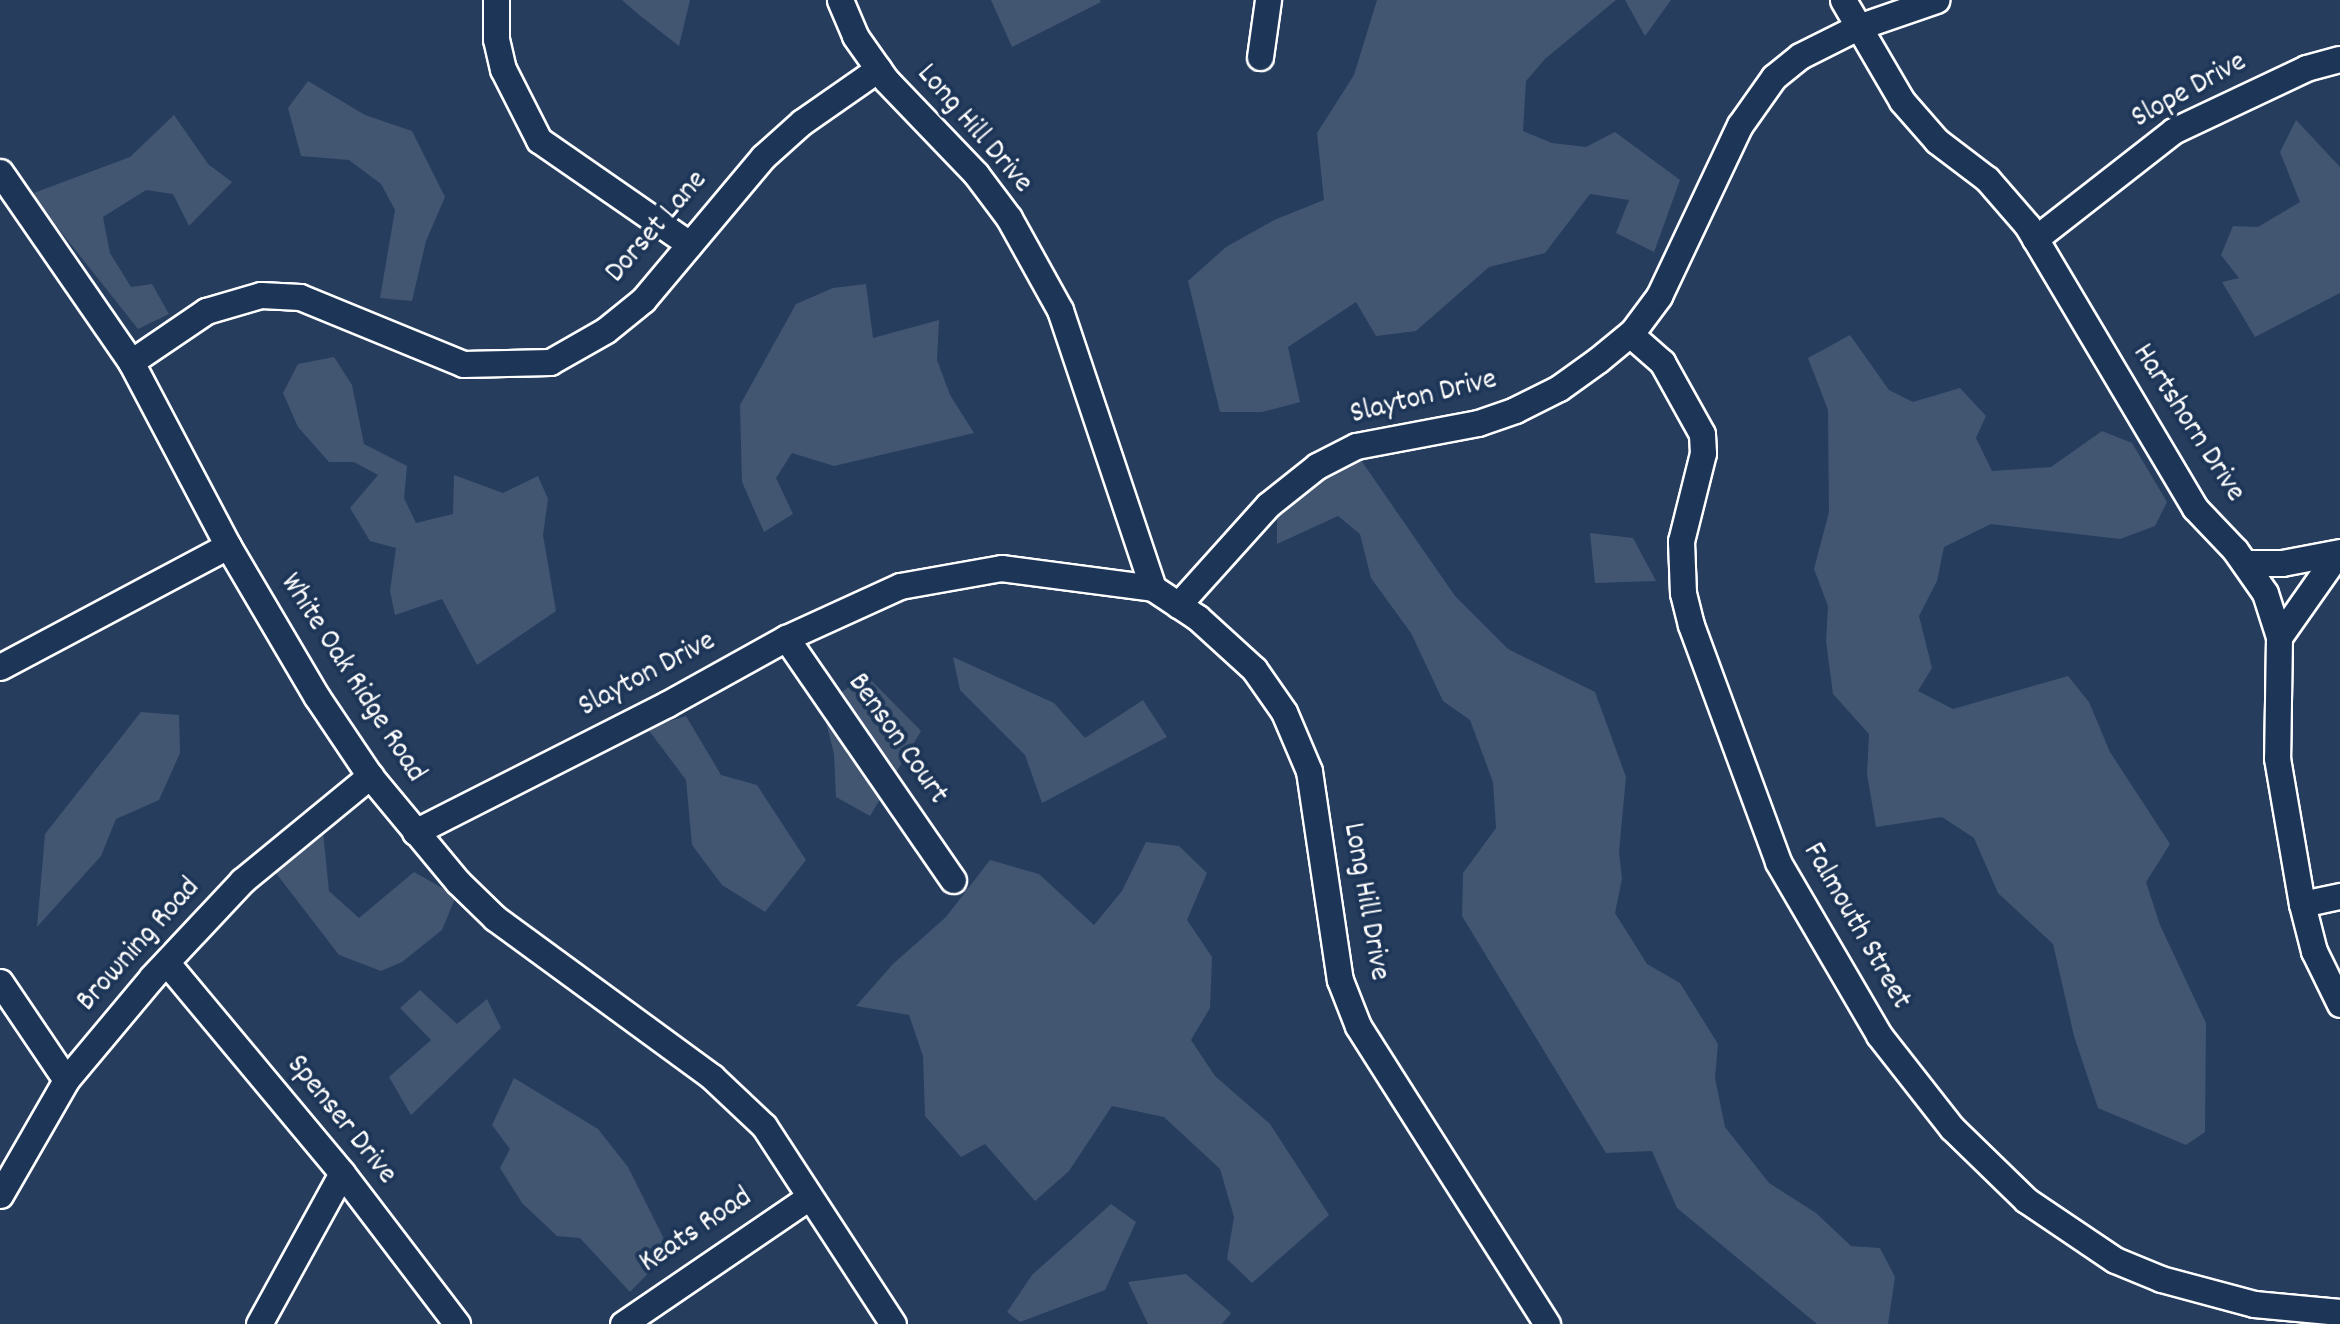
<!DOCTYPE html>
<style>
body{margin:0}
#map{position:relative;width:2340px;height:1324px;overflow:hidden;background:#263d5e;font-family:Dekko,sans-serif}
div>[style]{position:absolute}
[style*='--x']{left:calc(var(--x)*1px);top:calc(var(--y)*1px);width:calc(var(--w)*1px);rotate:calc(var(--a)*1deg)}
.green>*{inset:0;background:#425672}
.roads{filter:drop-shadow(2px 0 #fff) drop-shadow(-2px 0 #fff) drop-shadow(0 2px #fff) drop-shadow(0 -2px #fff)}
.minor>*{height:25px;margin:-12.5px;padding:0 12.5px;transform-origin:12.5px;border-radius:12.5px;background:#1d3557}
span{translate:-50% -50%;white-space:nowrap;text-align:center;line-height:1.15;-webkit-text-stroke:8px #1d3557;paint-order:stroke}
.street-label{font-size:30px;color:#fff}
</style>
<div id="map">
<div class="green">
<i style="clip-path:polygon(622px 0,690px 0,679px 46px,638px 14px)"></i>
<i style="clip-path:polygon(991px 0,1100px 0,1101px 2px,1012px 47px)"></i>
<i style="clip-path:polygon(1377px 0,1616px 0,1545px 59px,1526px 81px,1523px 131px,1552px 143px,1586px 147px,1615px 132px,1680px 180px,1654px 252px,1616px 233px,1629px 200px,1590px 194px,1545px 253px,1489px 267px,1416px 331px,1376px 336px,1356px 302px,1288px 347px,1300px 402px,1262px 412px,1220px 412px,1188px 281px,1226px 247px,1274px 220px,1324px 200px,1317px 133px,1354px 75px)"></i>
<i style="clip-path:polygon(1625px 0,1671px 0,1645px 36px)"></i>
<i style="clip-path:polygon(308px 81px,365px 115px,412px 131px,445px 197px,426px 241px,412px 301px,380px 298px,395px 210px,381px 184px,349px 160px,301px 156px,288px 108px)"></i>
<i style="clip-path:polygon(174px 115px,208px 164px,232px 182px,189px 226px,173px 194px,146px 190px,103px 217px,110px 253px,131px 287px,152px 284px,169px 314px,138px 329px,31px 194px,130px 157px)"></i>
<i style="clip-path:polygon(2296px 120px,2340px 167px,2340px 293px,2255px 337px,2222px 282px,2239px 278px,2221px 255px,2233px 226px,2258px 227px,2300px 202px,2280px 152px)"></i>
<i style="clip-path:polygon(866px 284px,873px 338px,939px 320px,937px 360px,950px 395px,974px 433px,834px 466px,792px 453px,776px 478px,793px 514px,764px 532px,742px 482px,740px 405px,796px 304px,833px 288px)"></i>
<i style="clip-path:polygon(1850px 335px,1889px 390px,1913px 402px,1960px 388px,1986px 416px,1976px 438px,1992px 471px,2051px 467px,2102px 431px,2132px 443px,2167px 502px,2155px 526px,2120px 539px,1991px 524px,1944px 547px,1937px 581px,1919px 616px,1932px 668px,1918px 691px,1953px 709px,2068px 676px,2089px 702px,2110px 752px,2170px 844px,2146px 882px,2160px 925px,2206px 1023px,2205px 1132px,2186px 1145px,2098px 1108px,2074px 1036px,2053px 944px,1998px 893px,1974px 838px,1942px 817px,1876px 827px,1867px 774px,1869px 734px,1833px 694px,1826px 641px,1828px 606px,1814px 569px,1829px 512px,1828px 410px,1808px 358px)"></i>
<i style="clip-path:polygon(334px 357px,352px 385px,364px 444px,407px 466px,404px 498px,416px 523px,453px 514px,454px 475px,503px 493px,538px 476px,548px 499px,543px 535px,556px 611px,477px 665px,442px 599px,395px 615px,390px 591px,396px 548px,370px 541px,350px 508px,378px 475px,354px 462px,329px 462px,298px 427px,283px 393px,298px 364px)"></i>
<i style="clip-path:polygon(1356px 453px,1455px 596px,1508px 649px,1595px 692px,1626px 777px,1619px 852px,1622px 879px,1615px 913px,1647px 964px,1680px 983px,1718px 1044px,1715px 1078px,1725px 1127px,1769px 1183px,1816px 1213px,1851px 1246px,1880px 1248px,1895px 1277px,1888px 1324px,1817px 1324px,1677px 1208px,1652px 1151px,1606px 1153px,1462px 916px,1463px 873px,1496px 828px,1493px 782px,1470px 720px,1443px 701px,1411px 633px,1371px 578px,1360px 534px,1338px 516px,1277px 544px,1277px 510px)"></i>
<i style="clip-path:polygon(1590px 533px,1633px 538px,1656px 581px,1595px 583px)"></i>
<i style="clip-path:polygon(953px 657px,1054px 703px,1085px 738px,1143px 700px,1167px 737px,1042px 803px,1025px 755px,960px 690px)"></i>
<i style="clip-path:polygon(866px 675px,921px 731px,870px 816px,836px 797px,834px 754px,822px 706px)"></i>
<i style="clip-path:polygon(141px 712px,179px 715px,180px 753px,159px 800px,116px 819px,101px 856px,37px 927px,45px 834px)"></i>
<i style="clip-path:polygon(686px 716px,721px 775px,757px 785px,806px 860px,765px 912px,722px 885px,692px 845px,686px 780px,647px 728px)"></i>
<i style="clip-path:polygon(322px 822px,329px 891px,359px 918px,414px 872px,456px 896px,442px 930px,402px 962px,381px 971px,339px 955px,272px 868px)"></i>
<i style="clip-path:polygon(1146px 842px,1179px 846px,1207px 873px,1187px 920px,1212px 957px,1210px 1008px,1191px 1040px,1215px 1076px,1270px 1124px,1329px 1215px,1252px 1283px,1227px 1259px,1234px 1217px,1220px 1169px,1164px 1117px,1112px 1106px,1069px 1171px,1035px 1201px,985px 1144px,961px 1157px,925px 1116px,923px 1056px,909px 1015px,856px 1006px,893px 964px,946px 917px,990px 860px,1039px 874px,1094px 925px,1122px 891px)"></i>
<i style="clip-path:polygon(420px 990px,457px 1024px,487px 999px,501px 1028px,411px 1115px,389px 1077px,431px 1040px,400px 1008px)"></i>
<i style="clip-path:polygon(514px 1078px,598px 1129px,628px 1167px,670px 1251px,630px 1292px,580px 1238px,557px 1236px,522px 1203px,500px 1168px,510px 1149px,492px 1125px)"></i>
<i style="clip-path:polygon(1111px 1204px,1136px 1222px,1105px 1290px,1020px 1322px,1007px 1312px,1032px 1275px)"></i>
<i style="clip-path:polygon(1186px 1274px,1231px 1313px,1222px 1324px,1148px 1324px,1128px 1282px)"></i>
</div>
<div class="roads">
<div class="minor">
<i style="--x:496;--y:0;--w:39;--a:90"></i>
<i style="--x:496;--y:39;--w:31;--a:77"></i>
<i style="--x:503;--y:69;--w:80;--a:63.1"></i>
<i style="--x:539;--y:140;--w:183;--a:34.7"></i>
<i style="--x:840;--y:0;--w:39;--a:67"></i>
<i style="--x:855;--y:36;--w:54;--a:54.8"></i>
<i style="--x:886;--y:80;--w:130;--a:46.2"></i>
<i style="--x:976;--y:174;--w:55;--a:53.1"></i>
<i style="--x:1009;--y:218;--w:105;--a:61"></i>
<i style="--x:1060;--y:310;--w:293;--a:71.5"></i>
<i style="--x:1843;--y:0;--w:117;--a:59.7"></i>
<i style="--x:1902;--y:101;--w:53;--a:48.8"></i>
<i style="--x:1937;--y:141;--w:63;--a:37.2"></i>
<i style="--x:1987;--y:179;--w:61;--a:49"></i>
<i style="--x:2027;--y:225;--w:329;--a:59.3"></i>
<i style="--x:2195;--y:508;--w:58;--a:46.4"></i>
<i style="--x:2235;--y:550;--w:52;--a:55.1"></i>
<i style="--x:2265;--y:593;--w:46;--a:72.3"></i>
<i style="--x:2279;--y:637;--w:121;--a:90.9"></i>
<i style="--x:2277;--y:758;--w:148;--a:80.3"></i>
<i style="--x:2302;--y:904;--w:49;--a:75.7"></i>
<i style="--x:2314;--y:951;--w:59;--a:63.9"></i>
<i style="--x:1260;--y:57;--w:58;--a:-82"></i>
<i style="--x:0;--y:172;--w:231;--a:55.4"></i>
<i style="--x:131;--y:362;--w:208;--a:62.2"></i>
<i style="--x:228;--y:546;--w:175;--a:59.5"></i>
<i style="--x:317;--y:697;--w:95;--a:56.1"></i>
<i style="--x:370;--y:776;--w:138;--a:50.3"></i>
<i style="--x:458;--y:882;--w:52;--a:44.2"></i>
<i style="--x:495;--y:918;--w:269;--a:36.2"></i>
<i style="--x:712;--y:1077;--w:71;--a:43.3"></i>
<i style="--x:764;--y:1126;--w:236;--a:56.9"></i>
<i style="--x:2035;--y:239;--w:175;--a:-38"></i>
<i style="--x:2173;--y:131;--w:147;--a:-25.3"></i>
<i style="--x:2306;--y:68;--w:35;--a:-15"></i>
<i style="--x:1630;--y:334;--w:43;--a:41.2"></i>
<i style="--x:1662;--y:362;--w:82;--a:60.9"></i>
<i style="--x:1702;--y:434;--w:19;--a:87"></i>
<i style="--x:1703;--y:453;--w:91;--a:104"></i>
<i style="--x:1681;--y:541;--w:52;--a:87.8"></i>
<i style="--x:1683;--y:593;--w:33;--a:76"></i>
<i style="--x:1691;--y:625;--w:252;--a:69.8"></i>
<i style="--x:1778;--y:862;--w:200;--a:59.7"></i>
<i style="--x:1879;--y:1035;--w:118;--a:51.9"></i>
<i style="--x:1952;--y:1128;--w:103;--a:44.2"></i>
<i style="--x:2026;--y:1200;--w:107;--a:34"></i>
<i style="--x:2115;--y:1260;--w:50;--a:22.4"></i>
<i style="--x:2161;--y:1279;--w:96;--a:15"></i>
<i style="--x:2254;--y:1304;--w:86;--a:5.3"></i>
<i style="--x:131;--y:362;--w:91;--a:-34.2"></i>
<i style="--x:206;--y:311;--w:57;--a:-16.2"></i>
<i style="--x:261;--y:295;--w:39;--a:3"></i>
<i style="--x:300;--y:297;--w:176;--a:22.3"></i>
<i style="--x:463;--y:364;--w:87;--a:-1.3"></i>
<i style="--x:550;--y:362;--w:64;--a:-29.7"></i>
<i style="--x:606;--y:330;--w:48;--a:-39"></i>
<i style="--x:643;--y:300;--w:187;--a:-50"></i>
<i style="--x:763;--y:157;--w:52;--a:-41.9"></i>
<i style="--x:802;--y:122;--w:93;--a:-34.9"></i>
<i style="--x:2246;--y:563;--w:36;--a:0"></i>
<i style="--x:2282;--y:563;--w:59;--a:-10.7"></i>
<i style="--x:1178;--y:605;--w:135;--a:-48"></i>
<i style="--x:1268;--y:505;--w:63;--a:-38.5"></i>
<i style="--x:1317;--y:466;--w:44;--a:-27.1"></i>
<i style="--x:1356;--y:446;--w:124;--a:-10.7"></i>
<i style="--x:1478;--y:423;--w:39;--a:-19"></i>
<i style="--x:1515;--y:410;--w:49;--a:-26.6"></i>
<i style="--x:1559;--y:388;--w:48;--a:-35.7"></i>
<i style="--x:1598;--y:360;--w:45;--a:-39.6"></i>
<i style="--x:1633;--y:331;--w:44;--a:-53.4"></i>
<i style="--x:1659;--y:296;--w:189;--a:-64.7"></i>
<i style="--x:1740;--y:125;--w:59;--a:-54.7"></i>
<i style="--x:1774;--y:77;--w:33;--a:-39"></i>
<i style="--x:1800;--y:56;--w:65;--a:-26.6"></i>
<i style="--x:1858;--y:27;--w:83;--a:-19.1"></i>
<i style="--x:2279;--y:637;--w:103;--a:-54.9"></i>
<i style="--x:786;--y:638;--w:294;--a:55.4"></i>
<i style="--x:0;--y:667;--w:258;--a:-28"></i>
<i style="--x:415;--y:832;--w:283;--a:-26.9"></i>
<i style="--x:667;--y:704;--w:136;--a:-29"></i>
<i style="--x:786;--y:638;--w:125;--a:-24.5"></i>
<i style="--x:900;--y:586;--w:103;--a:-10.1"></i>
<i style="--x:1001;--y:568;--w:153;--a:7.5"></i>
<i style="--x:1153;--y:588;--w:54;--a:33.7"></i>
<i style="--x:1198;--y:618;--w:76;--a:42.3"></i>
<i style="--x:1254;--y:669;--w:52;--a:55.1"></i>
<i style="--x:1284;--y:712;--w:64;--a:67"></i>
<i style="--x:1309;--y:771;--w:211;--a:81.6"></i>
<i style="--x:1340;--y:980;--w:49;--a:68.6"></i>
<i style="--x:1358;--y:1026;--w:353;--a:57.6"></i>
<i style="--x:2302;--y:904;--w:39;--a:-12"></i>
<i style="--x:167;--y:963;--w:273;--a:50.2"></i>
<i style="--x:342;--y:1173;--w:190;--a:52.7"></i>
<i style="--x:0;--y:982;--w:118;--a:56"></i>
<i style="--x:0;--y:1195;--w:133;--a:-60.1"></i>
<i style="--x:66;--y:1080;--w:134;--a:-50.1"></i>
<i style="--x:152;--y:977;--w:132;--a:-46.8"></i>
<i style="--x:242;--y:881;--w:166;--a:-39.4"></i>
<i style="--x:259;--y:1324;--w:172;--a:-61.2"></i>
<i style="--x:623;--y:1324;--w:225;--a:-34.3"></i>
</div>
</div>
<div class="street-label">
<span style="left:2190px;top:92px;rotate:-29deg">Slope Drive</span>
<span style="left:973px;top:130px;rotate:49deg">Long Hill Drive</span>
<span style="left:658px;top:228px;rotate:-49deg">Dorset Lane</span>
<span style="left:1424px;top:399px;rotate:-14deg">Slayton Drive</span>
<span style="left:2187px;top:424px;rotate:57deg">Hartshorn Drive</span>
<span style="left:648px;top:676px;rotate:-28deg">Slayton Drive</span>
<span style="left:351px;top:679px;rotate:57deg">White Oak Ridge Road</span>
<span style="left:896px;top:740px;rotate:55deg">Benson Court</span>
<span style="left:1364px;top:902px;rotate:80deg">Long Hill Drive</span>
<span style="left:1855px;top:927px;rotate:60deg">Falmouth Street</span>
<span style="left:140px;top:946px;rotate:-48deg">Browning Road</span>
<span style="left:340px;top:1121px;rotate:51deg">Spenser Drive</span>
<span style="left:697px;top:1232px;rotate:-34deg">Keats Road</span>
</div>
</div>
